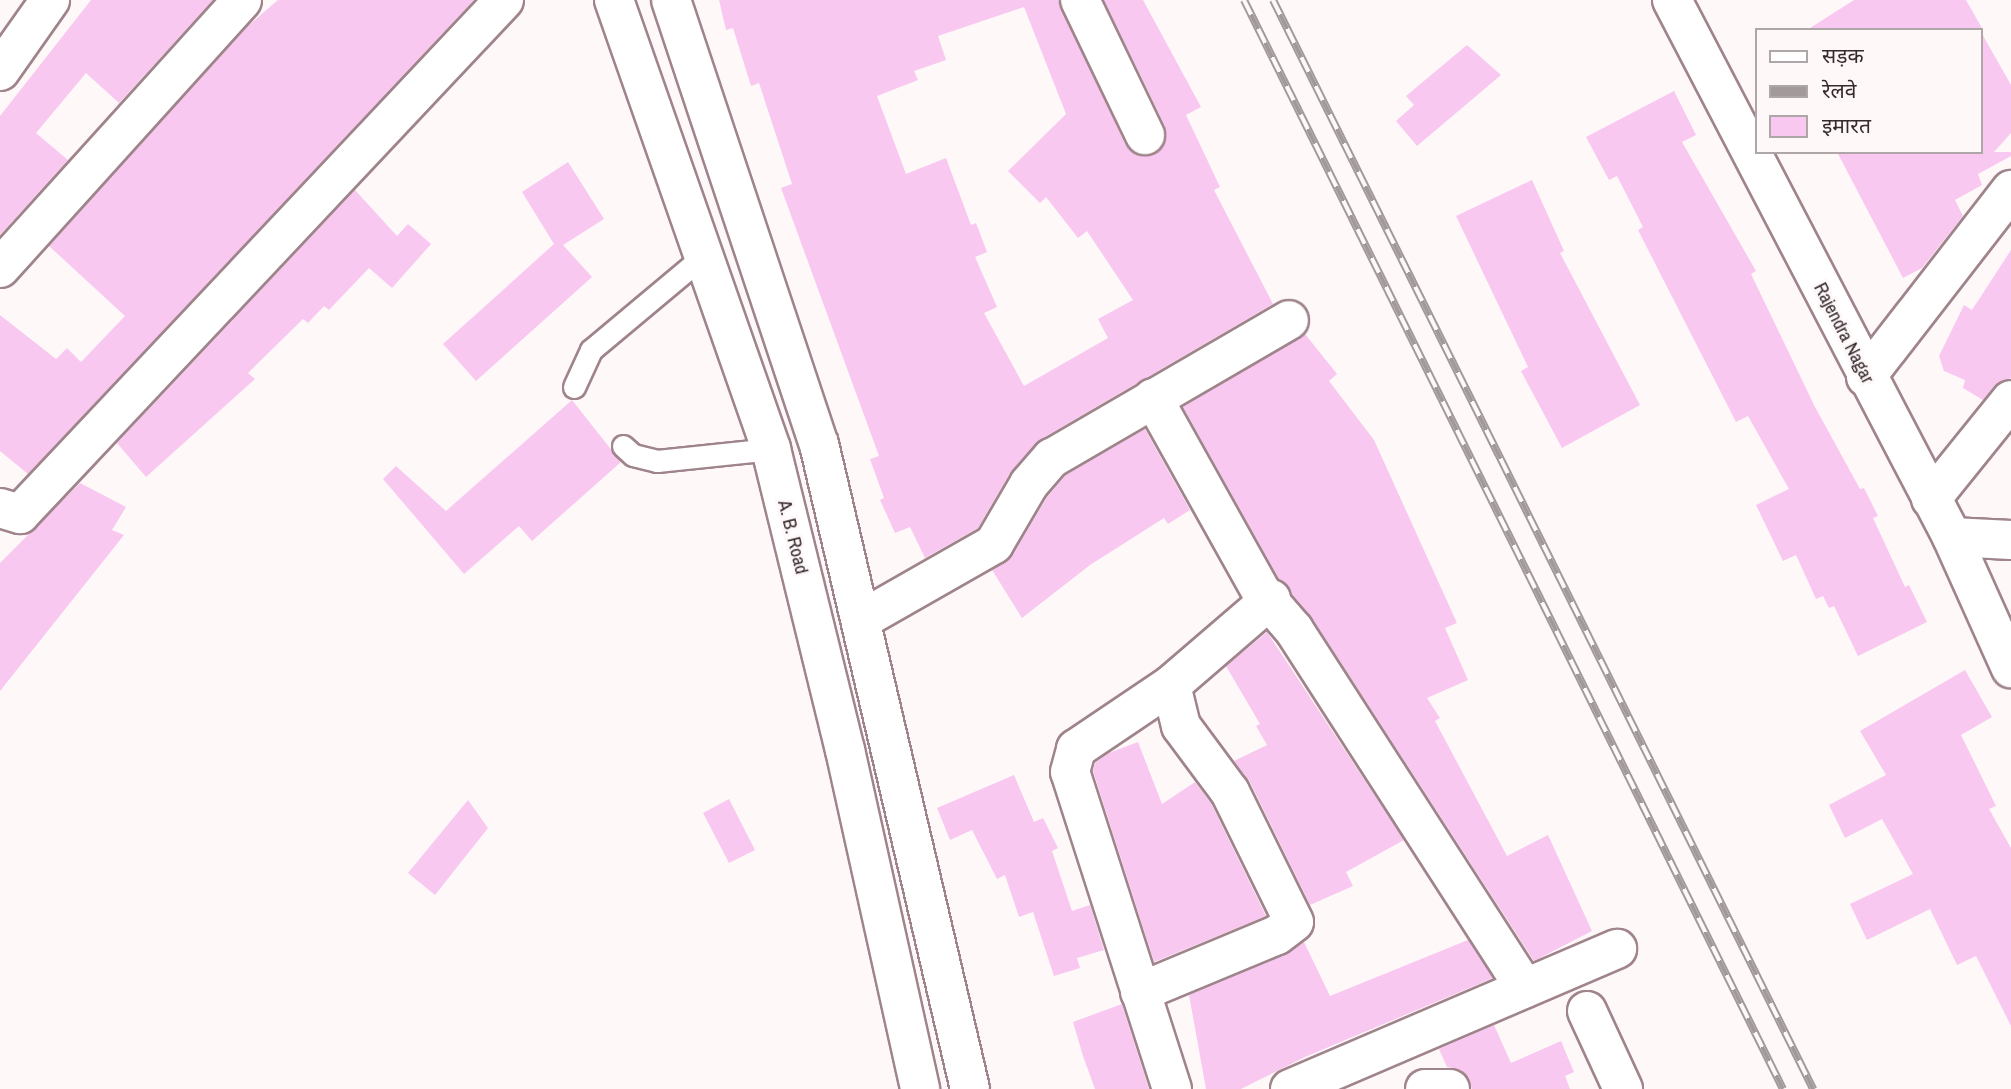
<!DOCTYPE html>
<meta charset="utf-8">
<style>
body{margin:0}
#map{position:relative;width:2011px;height:1089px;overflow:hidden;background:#fef8f9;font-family:"Archivo Narrow","Noto Sans Devanagari",sans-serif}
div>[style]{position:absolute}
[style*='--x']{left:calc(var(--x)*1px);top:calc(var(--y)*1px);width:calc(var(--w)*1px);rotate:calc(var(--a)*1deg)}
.building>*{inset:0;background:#f9c8f0}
.roads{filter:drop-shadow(2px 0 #9f848b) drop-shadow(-2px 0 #9f848b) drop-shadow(0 2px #9f848b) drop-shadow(0 -2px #9f848b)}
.lane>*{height:21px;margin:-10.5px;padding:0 10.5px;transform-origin:10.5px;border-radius:10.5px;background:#fff}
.street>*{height:38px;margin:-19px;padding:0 19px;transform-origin:19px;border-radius:19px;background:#fff}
.secondary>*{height:38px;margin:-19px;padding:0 19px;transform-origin:19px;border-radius:19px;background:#fff}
.rail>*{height:8px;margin-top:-4px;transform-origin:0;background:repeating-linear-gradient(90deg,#fef8f9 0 16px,#a2999b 0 32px);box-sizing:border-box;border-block:2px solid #a2999b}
span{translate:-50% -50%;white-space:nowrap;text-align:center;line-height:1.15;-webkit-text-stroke:6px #fef8f9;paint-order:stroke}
.street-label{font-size:19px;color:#352a2d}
.legend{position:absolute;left:1755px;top:28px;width:228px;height:126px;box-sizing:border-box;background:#fef8f9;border:2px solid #aea6a7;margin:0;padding:9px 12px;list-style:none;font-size:21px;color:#352a2d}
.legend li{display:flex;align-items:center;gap:14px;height:35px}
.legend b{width:35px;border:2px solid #aea6a7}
</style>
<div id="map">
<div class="building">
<i style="clip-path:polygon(91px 0,213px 0,119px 103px,86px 73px,36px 133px,68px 160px,0 235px,0 116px)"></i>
<i style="clip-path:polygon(278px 0,474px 0,28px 474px,0 451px,0 315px,56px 359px,67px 348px,81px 362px,125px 316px,49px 246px,249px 25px)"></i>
<i style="clip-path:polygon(evenodd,719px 0,1058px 0,1125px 144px,1144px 157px,1163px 147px,1165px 126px,1104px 0,1143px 0,1201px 107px,1186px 115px,1220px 187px,1214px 190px,1273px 304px,1041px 439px,1010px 473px,978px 528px,925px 558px,910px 527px,895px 533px,880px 500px,884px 498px,870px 459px,879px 456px,781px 188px,792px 184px,759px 83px,751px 86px,733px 28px,726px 30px,719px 0,1024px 7px,1066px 114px,1008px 171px,1040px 203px,1046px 197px,1078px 238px,1087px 231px,1133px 300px,1098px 319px,1108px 338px,1024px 386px,984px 313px,997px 307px,975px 257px,987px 252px,976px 223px,971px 225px,946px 158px,906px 174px,877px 96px,918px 80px,914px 71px,946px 60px,938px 36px,1024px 7px)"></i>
<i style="clip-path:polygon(1854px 0,1966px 0,1983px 30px,1807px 30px)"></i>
<i style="clip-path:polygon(1981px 32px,2011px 85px,2011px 133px,1994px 152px,2011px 152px,2011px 156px,1978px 174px,1982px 185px,1955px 200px,1963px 216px,1922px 268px,1903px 278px,1837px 152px,1981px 152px)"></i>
<i style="clip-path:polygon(1467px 45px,1501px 75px,1417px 146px,1396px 121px,1414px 105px,1406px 96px)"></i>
<i style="clip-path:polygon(1674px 91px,1696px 135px,1682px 142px,1756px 271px,1751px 274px,1815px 407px,1860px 489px,1864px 488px,1878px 516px,1873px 518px,1905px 587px,1909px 585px,1927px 622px,1858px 656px,1834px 606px,1829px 608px,1823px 596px,1816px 599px,1796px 555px,1783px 561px,1756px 505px,1789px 489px,1748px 416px,1736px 422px,1638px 230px,1643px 227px,1617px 176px,1609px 180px,1586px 137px)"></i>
<i style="clip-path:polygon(568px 162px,604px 219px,563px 245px,592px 277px,476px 381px,443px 344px,554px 244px,522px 192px)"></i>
<i style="clip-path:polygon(1532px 180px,1564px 251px,1560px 253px,1640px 405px,1562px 448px,1521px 371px,1528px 367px,1456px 216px)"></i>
<i style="clip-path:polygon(355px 190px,397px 236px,408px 224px,431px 244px,392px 288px,369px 268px,329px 310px,324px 306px,308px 323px,303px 319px,248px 373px,255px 379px,146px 477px,117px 443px)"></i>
<i style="clip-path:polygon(2011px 250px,2011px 378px,1994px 386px,1983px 400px,1963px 388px,1965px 380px,1944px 371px,1939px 356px,1964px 305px,1972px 310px)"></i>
<i style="clip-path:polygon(1305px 334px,1337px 374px,1329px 381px,1374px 440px,1457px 623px,1445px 628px,1468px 680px,1427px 698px,1440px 718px,1435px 721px,1507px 856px,1548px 835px,1592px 931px,1534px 961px,1312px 618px,1279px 579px,1183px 407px)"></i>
<i style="clip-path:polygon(572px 400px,621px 462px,532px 541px,519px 526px,464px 574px,383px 479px,396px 466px,446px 511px)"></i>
<i style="clip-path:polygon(1145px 429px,1190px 510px,1168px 524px,1164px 518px,1090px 565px,1022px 618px,992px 570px,1012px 556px,1047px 497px,1066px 475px)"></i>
<i style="clip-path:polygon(80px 483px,126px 507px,112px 530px,124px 535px,0 691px,0 563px)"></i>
<i style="clip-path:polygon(1267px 632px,1404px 840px,1346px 872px,1353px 886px,1310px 905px,1250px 782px,1234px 761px,1267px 745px,1256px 726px,1260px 724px,1226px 666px)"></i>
<i style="clip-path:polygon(1965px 670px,1992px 717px,1961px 735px,1996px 806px,1989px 809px,2011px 848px,2011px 1026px,1976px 956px,1957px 965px,1930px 909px,1867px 940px,1850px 904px,1913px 874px,1882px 819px,1845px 838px,1829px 805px,1886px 775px,1860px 731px)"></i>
<i style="clip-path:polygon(1138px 742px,1162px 804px,1195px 782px,1211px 803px,1266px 916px,1154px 962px,1093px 771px,1095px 763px,1109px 753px)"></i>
<i style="clip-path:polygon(1014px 775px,1034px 822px,1043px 818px,1058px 848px,1052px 851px,1072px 911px,1090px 905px,1104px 950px,1077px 958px,1080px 968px,1054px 976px,1033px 912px,1019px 917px,1005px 875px,997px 879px,972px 830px,950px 840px,937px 808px)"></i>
<i style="clip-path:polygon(729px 799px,755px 850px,729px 863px,703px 813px)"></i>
<i style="clip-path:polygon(468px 800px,488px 828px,435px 895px,408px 873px)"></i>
<i style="clip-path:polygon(1468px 940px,1493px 978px,1305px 1057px,1241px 1089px,1206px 1089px,1189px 995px,1285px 955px,1304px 942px,1330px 996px)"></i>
<i style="clip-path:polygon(1122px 1004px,1149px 1089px,1095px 1089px,1083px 1056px,1073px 1022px)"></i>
<i style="clip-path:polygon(1494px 1025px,1511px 1063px,1561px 1041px,1574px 1072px,1565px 1076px,1570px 1089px,1472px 1089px,1461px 1070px,1447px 1067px,1439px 1049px)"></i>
</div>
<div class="roads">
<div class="lane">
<i style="--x:574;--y:387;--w:41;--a:-65.3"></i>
<i style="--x:591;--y:350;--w:150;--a:-39.9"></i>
<i style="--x:623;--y:446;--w:13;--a:42"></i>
<i style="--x:633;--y:455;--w:25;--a:14"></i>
<i style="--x:657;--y:461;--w:115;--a:-6"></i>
</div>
<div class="street">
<i style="--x:1080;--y:0;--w:150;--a:64.3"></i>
<i style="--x:0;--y:71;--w:87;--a:-54.8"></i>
<i style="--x:0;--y:268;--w:361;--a:-47.9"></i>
<i style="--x:1866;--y:377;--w:237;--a:-52.2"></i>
<i style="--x:1153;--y:398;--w:223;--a:60.8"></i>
<i style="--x:1262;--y:593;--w:49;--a:49.1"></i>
<i style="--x:1294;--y:630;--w:426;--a:57.2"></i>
<i style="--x:1931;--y:499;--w:127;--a:-51.1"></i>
<i style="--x:0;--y:508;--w:21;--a:17"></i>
<i style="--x:20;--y:514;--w:706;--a:-46.72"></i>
<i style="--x:1952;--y:537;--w:59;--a:2.9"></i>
<i style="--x:861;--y:620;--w:153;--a:-29.7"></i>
<i style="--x:994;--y:544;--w:69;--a:-59.7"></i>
<i style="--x:1029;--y:484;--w:35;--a:-49"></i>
<i style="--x:1052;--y:458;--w:274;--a:-30.2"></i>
<i style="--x:1140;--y:992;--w:148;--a:-22.6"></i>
<i style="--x:1277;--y:935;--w:21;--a:-37"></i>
<i style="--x:1294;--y:922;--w:145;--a:-116.2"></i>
<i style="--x:1230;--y:792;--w:82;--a:-126.6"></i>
<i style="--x:1181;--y:726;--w:42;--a:-103.7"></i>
<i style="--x:1587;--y:1011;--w:86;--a:65.2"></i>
<i style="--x:1172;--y:1089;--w:333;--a:-107.8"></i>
<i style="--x:1070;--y:772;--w:24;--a:-75"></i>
<i style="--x:1076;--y:749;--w:115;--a:-34"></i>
<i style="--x:1171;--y:685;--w:132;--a:-40.7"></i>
<i style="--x:1290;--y:1089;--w:356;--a:-23.2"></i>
<i style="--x:1425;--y:1089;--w:25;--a:0"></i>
</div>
<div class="secondary">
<i style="--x:614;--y:0;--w:476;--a:70.7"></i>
<i style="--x:771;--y:449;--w:310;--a:76.2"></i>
<i style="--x:845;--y:750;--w:347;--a:77.5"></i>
<i style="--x:671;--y:0;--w:468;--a:71.6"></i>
<i style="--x:819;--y:444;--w:662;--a:76.82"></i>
<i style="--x:1672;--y:0;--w:606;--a:62.46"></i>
<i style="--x:1952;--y:537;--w:144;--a:65.8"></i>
</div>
</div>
<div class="rail">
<i style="--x:1244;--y:0;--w:1215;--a:63.67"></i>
<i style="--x:1273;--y:0;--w:1216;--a:63.62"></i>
</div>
<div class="street-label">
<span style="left:1844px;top:333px;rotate:63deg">Rajendra Nagar</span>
<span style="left:793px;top:537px;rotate:76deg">A. B. Road</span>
</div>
<ul class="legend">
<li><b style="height:9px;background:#fff"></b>सड़क</li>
<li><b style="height:9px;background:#a2999b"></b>रेलवे</li>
<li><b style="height:19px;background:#f9c8f0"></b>इमारत</li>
</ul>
</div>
